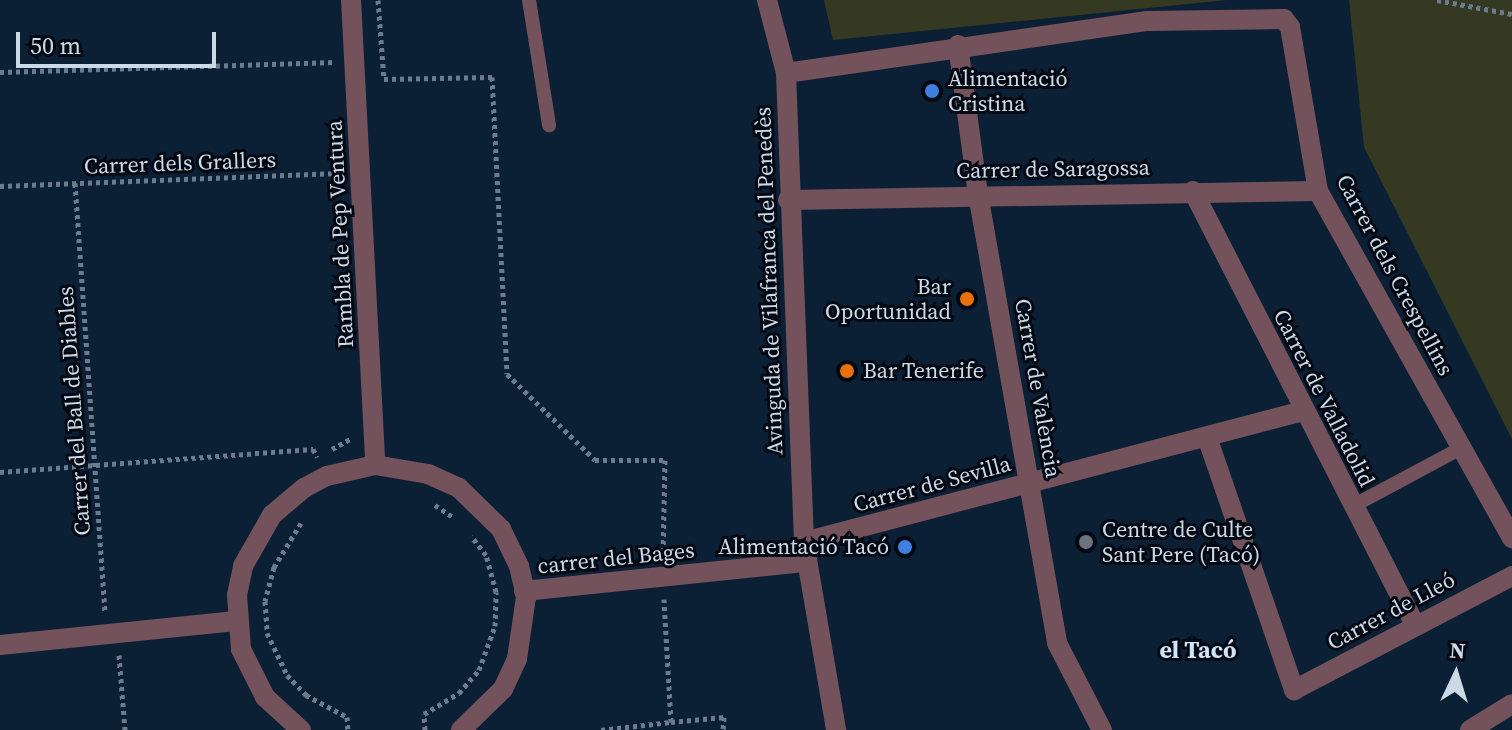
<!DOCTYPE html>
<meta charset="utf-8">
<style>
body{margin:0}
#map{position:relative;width:1512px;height:730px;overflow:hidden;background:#0c2035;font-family:"Source Serif 4",serif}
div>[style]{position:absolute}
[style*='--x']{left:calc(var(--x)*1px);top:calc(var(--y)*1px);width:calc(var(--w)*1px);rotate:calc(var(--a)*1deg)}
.green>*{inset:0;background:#363921}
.path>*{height:5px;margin-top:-2.5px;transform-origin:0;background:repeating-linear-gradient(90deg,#6c7c8e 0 4px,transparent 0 8px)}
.lane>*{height:14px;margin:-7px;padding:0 7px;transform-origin:7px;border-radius:7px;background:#73525b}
.street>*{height:20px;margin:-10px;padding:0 10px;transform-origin:10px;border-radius:10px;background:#73525b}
.dots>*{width:22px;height:22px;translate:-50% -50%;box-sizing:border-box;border:4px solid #030912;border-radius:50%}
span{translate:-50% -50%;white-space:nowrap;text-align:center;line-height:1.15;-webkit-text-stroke:6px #030912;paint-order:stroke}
.poi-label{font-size:22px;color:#ccd9e7}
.left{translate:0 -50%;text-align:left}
.right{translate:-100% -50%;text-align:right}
.street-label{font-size:22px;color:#ccd9e7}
.neighbourhood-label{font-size:24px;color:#cfe3fa;font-weight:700}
.north{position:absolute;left:1416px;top:634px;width:80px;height:80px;-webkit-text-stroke:6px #030912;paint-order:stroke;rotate:4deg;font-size:22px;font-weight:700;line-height:32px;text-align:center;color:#ccd9e7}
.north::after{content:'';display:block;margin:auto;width:28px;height:36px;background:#ccd9e7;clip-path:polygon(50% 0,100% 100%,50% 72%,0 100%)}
.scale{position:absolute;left:16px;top:32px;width:200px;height:36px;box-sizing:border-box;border:4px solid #ccd9e7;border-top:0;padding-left:10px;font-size:24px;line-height:28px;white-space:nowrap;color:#ccd9e7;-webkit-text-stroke:6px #030912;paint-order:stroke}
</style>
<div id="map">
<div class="green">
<i style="clip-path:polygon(824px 0,1227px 0,833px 40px)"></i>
<i style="clip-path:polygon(1349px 0,1512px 0,1512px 439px,1364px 147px)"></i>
</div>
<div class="path">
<i style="--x:378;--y:0;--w:79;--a:85.7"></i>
<i style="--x:1437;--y:0;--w:76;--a:10.6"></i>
<i style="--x:0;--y:72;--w:335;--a:-1.7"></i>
<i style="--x:384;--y:79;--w:108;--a:-1.1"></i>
<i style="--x:492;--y:77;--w:297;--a:87.1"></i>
<i style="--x:507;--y:374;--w:123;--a:44.3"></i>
<i style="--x:595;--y:460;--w:70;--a:0"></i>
<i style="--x:665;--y:460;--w:97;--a:91.2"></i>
<i style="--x:75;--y:183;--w:431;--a:86"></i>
<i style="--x:0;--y:186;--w:339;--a:-2.2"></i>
<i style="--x:332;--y:449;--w:21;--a:-29"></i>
<i style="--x:0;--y:472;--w:314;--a:-4.2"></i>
<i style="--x:313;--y:449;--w:9;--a:63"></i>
<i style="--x:435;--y:505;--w:22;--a:34"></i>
<i style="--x:301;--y:523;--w:52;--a:121.5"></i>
<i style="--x:274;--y:567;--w:35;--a:105"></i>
<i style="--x:265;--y:601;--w:32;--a:86"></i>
<i style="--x:267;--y:633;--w:47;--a:64.5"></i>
<i style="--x:287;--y:675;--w:28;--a:46"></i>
<i style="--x:306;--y:695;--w:47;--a:28.2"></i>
<i style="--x:347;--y:717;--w:13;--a:86"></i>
<i style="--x:119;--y:655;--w:75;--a:85.4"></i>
<i style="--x:671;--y:722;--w:53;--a:-5.4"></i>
<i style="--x:724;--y:717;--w:13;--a:94"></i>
<i style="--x:425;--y:730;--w:16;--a:-94"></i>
<i style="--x:424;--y:714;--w:41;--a:-31"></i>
<i style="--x:459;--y:693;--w:30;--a:-49"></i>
<i style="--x:479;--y:670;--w:47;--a:-70"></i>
<i style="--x:495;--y:626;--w:34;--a:-88"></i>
<i style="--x:496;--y:592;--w:38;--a:-105"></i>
<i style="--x:486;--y:555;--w:24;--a:-128"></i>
<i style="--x:601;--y:730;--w:70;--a:-6.5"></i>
<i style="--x:671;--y:722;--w:123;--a:-93.3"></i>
</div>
<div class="lane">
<i style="--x:529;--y:0;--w:127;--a:80.9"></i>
<i style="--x:1353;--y:506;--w:123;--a:-28.2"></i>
</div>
<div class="street">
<i style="--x:351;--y:0;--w:466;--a:87"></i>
<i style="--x:767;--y:0;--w:75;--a:75.4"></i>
<i style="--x:786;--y:73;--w:469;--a:87.8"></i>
<i style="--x:804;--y:542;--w:191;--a:80.3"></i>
<i style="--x:958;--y:45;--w:150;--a:82.4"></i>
<i style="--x:978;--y:194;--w:456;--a:80"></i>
<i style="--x:1057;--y:643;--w:98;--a:62.7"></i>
<i style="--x:786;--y:73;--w:365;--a:-8.2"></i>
<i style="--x:1147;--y:21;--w:137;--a:-0.8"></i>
<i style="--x:1284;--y:19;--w:10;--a:53"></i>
<i style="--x:1290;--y:27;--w:166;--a:80.3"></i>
<i style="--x:1318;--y:191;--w:398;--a:60.8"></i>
<i style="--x:1193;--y:191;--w:487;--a:62.9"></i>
<i style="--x:788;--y:200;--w:530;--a:-0.97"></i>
<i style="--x:1207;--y:437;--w:268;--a:71"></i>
<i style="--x:1294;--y:690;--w:246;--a:-27.6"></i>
<i style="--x:804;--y:542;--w:516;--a:-14.71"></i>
<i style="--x:524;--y:591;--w:284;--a:-5.9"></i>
<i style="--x:0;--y:645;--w:237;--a:-5.8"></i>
<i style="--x:301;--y:730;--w:49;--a:-137.5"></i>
<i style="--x:265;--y:697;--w:54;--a:-116.6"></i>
<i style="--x:241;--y:649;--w:54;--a:-94.2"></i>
<i style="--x:237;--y:595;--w:30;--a:-78"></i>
<i style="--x:243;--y:566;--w:59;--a:-60.4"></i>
<i style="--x:272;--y:515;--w:42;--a:-40.2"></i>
<i style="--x:304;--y:488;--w:26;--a:-28"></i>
<i style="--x:327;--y:476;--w:49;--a:-12.9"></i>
<i style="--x:375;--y:465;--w:54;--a:9.6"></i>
<i style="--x:428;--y:474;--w:34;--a:24"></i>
<i style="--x:459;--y:488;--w:59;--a:44.3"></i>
<i style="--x:501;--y:529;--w:41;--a:64.1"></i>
<i style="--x:519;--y:566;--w:32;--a:77"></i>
<i style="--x:526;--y:597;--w:63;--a:98.3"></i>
<i style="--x:517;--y:659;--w:33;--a:115"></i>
<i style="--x:503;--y:689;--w:59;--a:135.7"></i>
<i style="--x:1470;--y:730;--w:49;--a:-31.8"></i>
</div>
<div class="dots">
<i style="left:932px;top:91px;background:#3f7fe0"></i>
<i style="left:967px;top:299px;background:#e8710a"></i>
<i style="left:847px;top:371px;background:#e8710a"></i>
<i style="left:1086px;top:542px;background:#6b7280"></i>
<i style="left:905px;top:547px;background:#3f7fe0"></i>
</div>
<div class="poi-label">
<span class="left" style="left:948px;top:91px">Alimentació<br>Cristina</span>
<span class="right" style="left:951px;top:299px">Bar<br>Oportunidad</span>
<span class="left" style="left:863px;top:371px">Bar Tenerife</span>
<span class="left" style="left:1102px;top:542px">Centre de Culte<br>Sant Pere (Tacó)</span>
<span class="right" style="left:889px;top:547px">Alimentació Tacó</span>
</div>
<div class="street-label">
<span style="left:180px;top:163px;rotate:-2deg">Carrer dels Grallers</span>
<span style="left:1053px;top:169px;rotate:-1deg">Carrer de Saragossa</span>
<span style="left:340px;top:234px;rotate:-93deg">Rambla de Pep Ventura</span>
<span style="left:1395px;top:275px;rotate:62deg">Carrer dels Crespellins</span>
<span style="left:769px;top:281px;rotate:-92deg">Avinguda de Vilafranca del Penedès</span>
<span style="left:1038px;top:388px;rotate:80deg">Carrer de València</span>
<span style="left:1324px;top:398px;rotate:63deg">Carrer de Valladolid</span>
<span style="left:74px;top:411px;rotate:-94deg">Carrer del Ball de Diables</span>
<span style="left:932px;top:484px;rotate:-15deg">Carrer de Sevilla</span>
<span style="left:616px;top:558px;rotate:-6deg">carrer del Bages</span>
<span style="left:1391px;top:611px;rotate:-28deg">Carrer de Lleó</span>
</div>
<div class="neighbourhood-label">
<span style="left:1198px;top:650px">el Tacó</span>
</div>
<div class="north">N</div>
<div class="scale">50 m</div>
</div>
